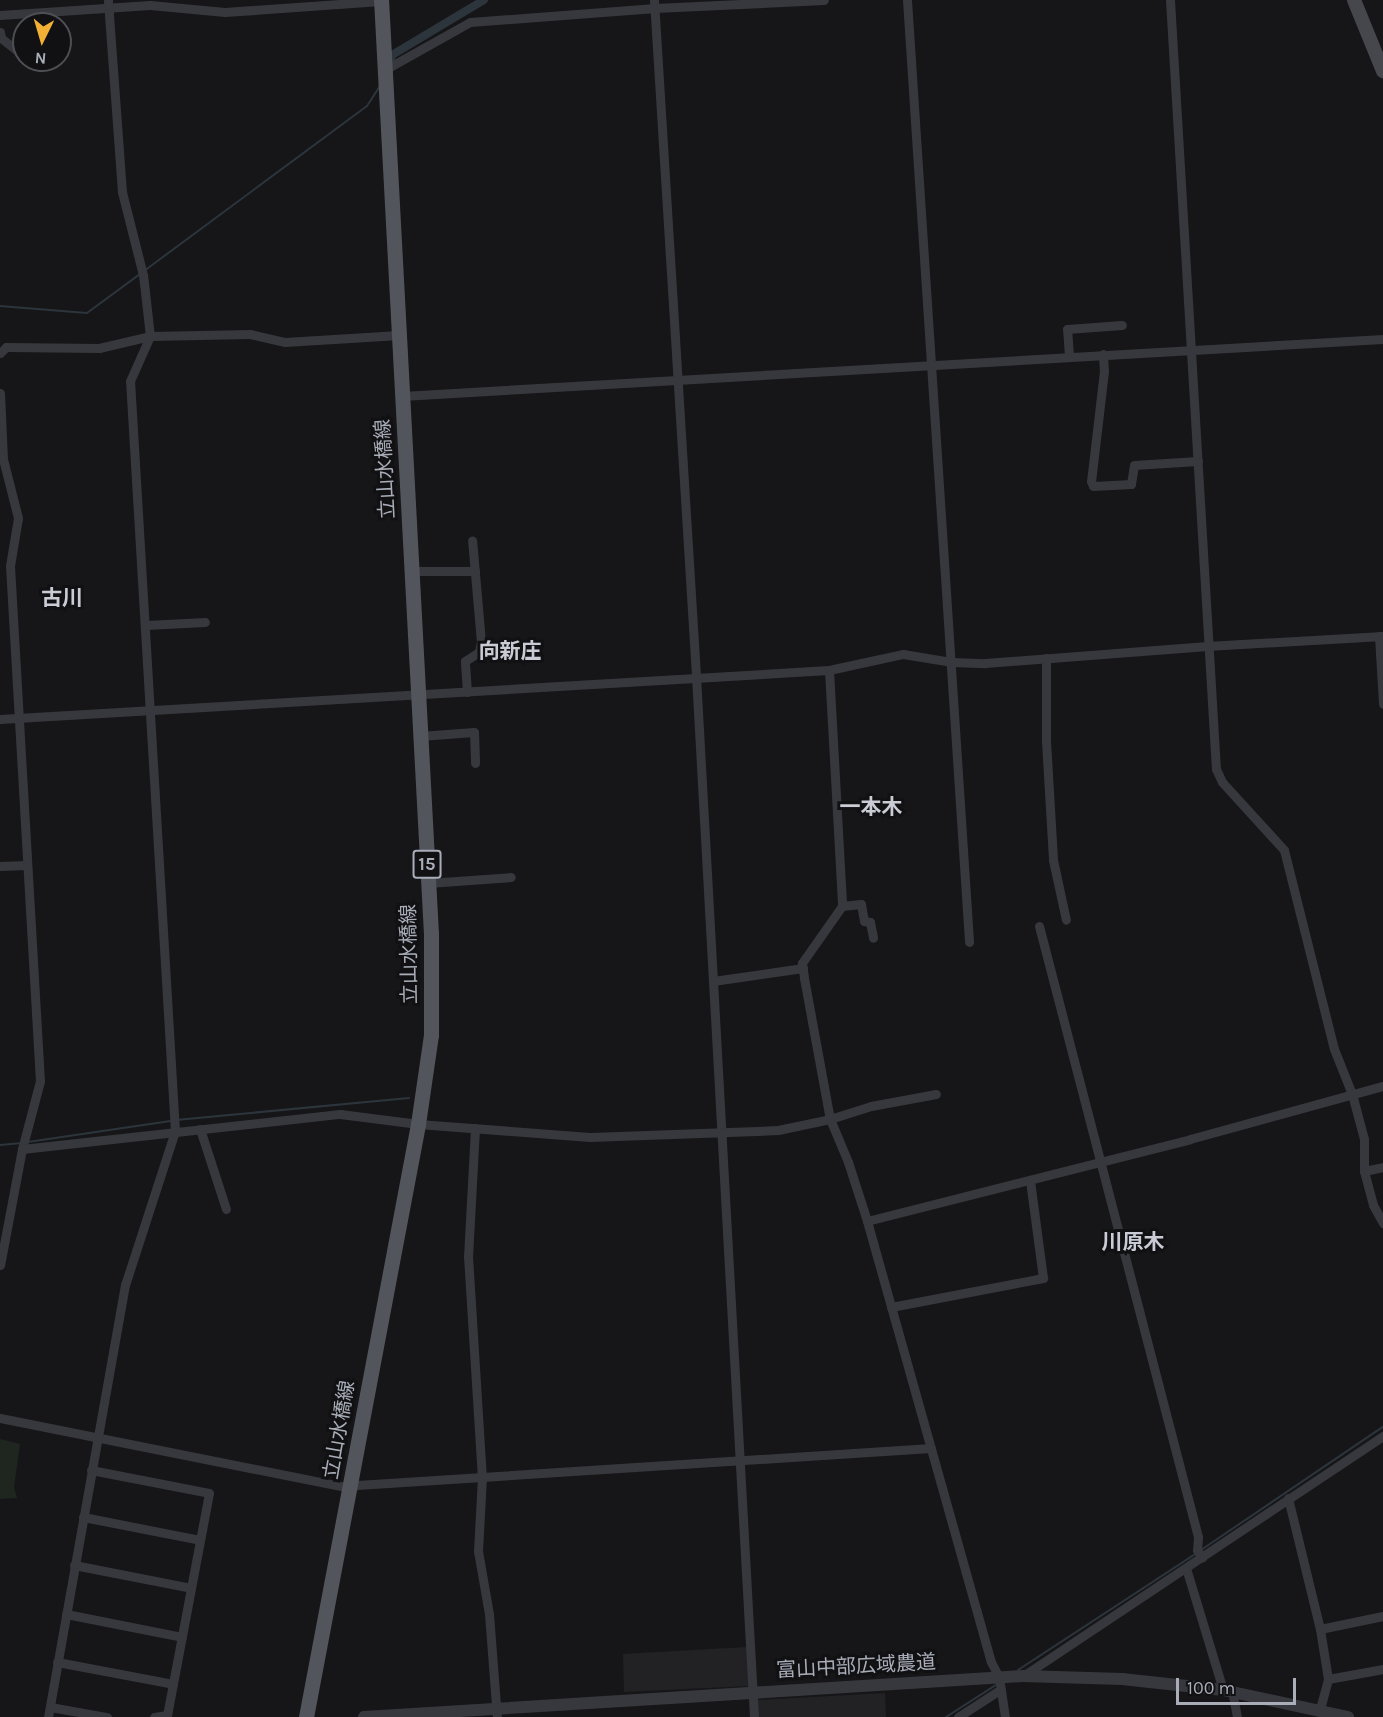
<!DOCTYPE html>
<meta charset="utf-8">
<style>
body{margin:0}
#map{position:relative;width:1383px;height:1717px;overflow:hidden;background:#161618;font-family:Karla,"Noto Sans JP",sans-serif}
div>[style]{position:absolute}
[style*='--x']{left:calc(var(--x)*1px);top:calc(var(--y)*1px);width:calc(var(--w)*1px);rotate:calc(var(--a)*1deg)}
.built>*{inset:0;background:#222225}
.green>*{inset:0;background:#1e261f}
.stream>*{height:2px;margin:-1px;padding:0 1px;transform-origin:1px;border-radius:1px;background:#2c353c}
.canal>*{height:8px;margin:-4px;padding:0 4px;transform-origin:4px;border-radius:4px;background:#2c353c}
.minor>*{height:9px;margin:-4.5px;padding:0 4.5px;transform-origin:4.5px;border-radius:4.5px;background:#37383d}
.tertiary>*{height:12px;margin:-6px;padding:0 6px;transform-origin:6px;border-radius:6px;background:#37383d}
.secondary>*{height:14px;margin:-7px;padding:0 7px;transform-origin:7px;border-radius:7px;background:#45474d}
.primary>*{height:15px;margin:-7.5px;padding:0 7.5px;transform-origin:7.5px;border-radius:7.5px;background:#53555c}
span{translate:-50% -50%;white-space:nowrap;text-align:center;line-height:1.15;-webkit-text-stroke:6px #111113;paint-order:stroke}
.shield-label span{padding:2px 4px;background:#111113;border:2px solid;border-radius:4px;-webkit-text-stroke-width:0}
.shield-label{font-size:18px;color:#a8adb8;font-weight:700}
.street-label{font-size:20px;color:#a8adb8}
.neighbourhood-label{font-size:21px;color:#c9ccd4;font-weight:700}
.north{position:absolute;left:12px;top:12px;width:60px;height:60px;box-sizing:border-box;background:#111113;border:2px solid #4d4f55;border-radius:50%;rotate:185deg;font-size:16px;font-weight:700;line-height:24px;text-align:center;color:#a8adb8}
.north::after{content:'';display:block;margin:auto;width:21px;height:27px;background:#f2b134;clip-path:polygon(50% 0,100% 100%,50% 72%,0 100%)}
.scale{position:absolute;left:1176px;top:1678px;width:120px;height:27px;box-sizing:border-box;border:3px solid #a8adb8;border-top:0;padding-left:8px;font-size:18px;line-height:21px;white-space:nowrap;color:#a8adb8;-webkit-text-stroke:4px #111113;paint-order:stroke}
</style>
<div id="map">
<div class="built">
<i style="clip-path:polygon(747px 1647px,749px 1686px,624px 1692px,623px 1654px)"></i>
<i style="clip-path:polygon(885px 1693px,886px 1717px,758px 1717px,757px 1700px)"></i>
</div>
<div class="green">
<i style="clip-path:polygon(0 1439px,20px 1444px,14px 1487px,17px 1498px,0 1499px)"></i>
</div>
<div class="stream">
<i style="--x:144;--y:271;--w:277;--a:-36.5"></i>
<i style="--x:367;--y:106;--w:24;--a:-57"></i>
<i style="--x:0;--y:306;--w:87;--a:4.6"></i>
<i style="--x:87;--y:313;--w:66;--a:-36.3"></i>
<i style="--x:176;--y:1120;--w:234;--a:-5.4"></i>
<i style="--x:28;--y:1142;--w:144;--a:-8.4"></i>
<i style="--x:0;--y:1145;--w:22;--a:-5"></i>
<i style="--x:1201;--y:1550;--w:220;--a:-34.1"></i>
<i style="--x:1018;--y:1670;--w:214;--a:-33.2"></i>
<i style="--x:946;--y:1717;--w:59;--a:-32.6"></i>
</div>
<div class="canal">
<i style="--x:391;--y:60;--w:5;--a:-79"></i>
<i style="--x:392;--y:55;--w:107;--a:-30.9"></i>
</div>
<div class="minor">
<i style="--x:654;--y:0;--w:677;--a:86.44"></i>
<i style="--x:696;--y:676;--w:1043;--a:86.81"></i>
<i style="--x:907;--y:0;--w:944;--a:86.23"></i>
<i style="--x:1170;--y:0;--w:770;--a:86.58"></i>
<i style="--x:1216;--y:769;--w:14;--a:65"></i>
<i style="--x:1222;--y:782;--w:92;--a:47.6"></i>
<i style="--x:1284;--y:850;--w:205;--a:75.9"></i>
<i style="--x:1334;--y:1049;--w:48;--a:68.2"></i>
<i style="--x:1352;--y:1094;--w:47;--a:75.1"></i>
<i style="--x:1364;--y:1139;--w:32;--a:90"></i>
<i style="--x:1364;--y:1171;--w:35;--a:75"></i>
<i style="--x:1373;--y:1205;--w:21;--a:61"></i>
<i style="--x:0;--y:15;--w:150;--a:-3.8"></i>
<i style="--x:150;--y:5;--w:75;--a:5.3"></i>
<i style="--x:225;--y:12;--w:156;--a:-4"></i>
<i style="--x:0;--y:32;--w:6;--a:81"></i>
<i style="--x:1;--y:38;--w:29;--a:38"></i>
<i style="--x:386;--y:69;--w:96;--a:-29.2"></i>
<i style="--x:470;--y:22;--w:186;--a:-4.3"></i>
<i style="--x:655;--y:8;--w:169;--a:-2.7"></i>
<i style="--x:0;--y:353;--w:8;--a:-45"></i>
<i style="--x:6;--y:347;--w:93;--a:0.6"></i>
<i style="--x:99;--y:348;--w:52;--a:-13.2"></i>
<i style="--x:150;--y:336;--w:100;--a:-1.1"></i>
<i style="--x:250;--y:334;--w:36;--a:13"></i>
<i style="--x:285;--y:342;--w:114;--a:-3.5"></i>
<i style="--x:1103;--y:354;--w:17;--a:87"></i>
<i style="--x:1104;--y:371;--w:111;--a:96.7"></i>
<i style="--x:1091;--y:481;--w:5;--a:68"></i>
<i style="--x:1093;--y:486;--w:38;--a:-3"></i>
<i style="--x:1131;--y:484;--w:19;--a:-81"></i>
<i style="--x:1134;--y:465;--w:64;--a:-3.6"></i>
<i style="--x:1069;--y:356;--w:27;--a:-94"></i>
<i style="--x:1067;--y:329;--w:55;--a:-4.2"></i>
<i style="--x:0;--y:393;--w:66;--a:87.4"></i>
<i style="--x:3;--y:459;--w:61;--a:75.7"></i>
<i style="--x:18;--y:518;--w:49;--a:99.5"></i>
<i style="--x:10;--y:566;--w:516;--a:86.67"></i>
<i style="--x:40;--y:1081;--w:70;--a:104.8"></i>
<i style="--x:22;--y:1149;--w:118;--a:100.7"></i>
<i style="--x:402;--y:396;--w:983;--a:-3.33"></i>
<i style="--x:412;--y:571;--w:63;--a:0"></i>
<i style="--x:146;--y:625;--w:59;--a:-2.9"></i>
<i style="--x:1379;--y:636;--w:68;--a:86.6"></i>
<i style="--x:1046;--y:658;--w:83;--a:90"></i>
<i style="--x:1046;--y:741;--w:119;--a:86.6"></i>
<i style="--x:1053;--y:860;--w:61;--a:77.8"></i>
<i style="--x:829;--y:670;--w:236;--a:86.8"></i>
<i style="--x:842;--y:906;--w:70;--a:125.1"></i>
<i style="--x:802;--y:963;--w:15;--a:82"></i>
<i style="--x:804;--y:978;--w:143;--a:79.6"></i>
<i style="--x:830;--y:1119;--w:47;--a:67.3"></i>
<i style="--x:848;--y:1162;--w:62;--a:72.1"></i>
<i style="--x:867;--y:1221;--w:458;--a:74.3"></i>
<i style="--x:991;--y:1662;--w:17;--a:62"></i>
<i style="--x:999;--y:1677;--w:40;--a:81.5"></i>
<i style="--x:467;--y:692;--w:31;--a:-94"></i>
<i style="--x:465;--y:661;--w:17;--a:-33"></i>
<i style="--x:479;--y:652;--w:10;--a:-79"></i>
<i style="--x:481;--y:642;--w:102;--a:-95"></i>
<i style="--x:0;--y:719;--w:830;--a:-3.38"></i>
<i style="--x:829;--y:670;--w:76;--a:-12.2"></i>
<i style="--x:903;--y:654;--w:50;--a:9.3"></i>
<i style="--x:952;--y:662;--w:33;--a:2"></i>
<i style="--x:985;--y:663;--w:223;--a:-4.4"></i>
<i style="--x:1207;--y:646;--w:176;--a:-3.3"></i>
<i style="--x:420;--y:736;--w:54;--a:-4.2"></i>
<i style="--x:474;--y:732;--w:31;--a:88"></i>
<i style="--x:0;--y:866;--w:27;--a:-2"></i>
<i style="--x:428;--y:883;--w:83;--a:-4.1"></i>
<i style="--x:842;--y:906;--w:19;--a:-6"></i>
<i style="--x:861;--y:904;--w:17;--a:80"></i>
<i style="--x:864;--y:921;--w:6;--a:9"></i>
<i style="--x:870;--y:922;--w:16;--a:79"></i>
<i style="--x:1039;--y:926;--w:631;--a:75.41"></i>
<i style="--x:1198;--y:1537;--w:13;--a:94"></i>
<i style="--x:1197;--y:1550;--w:9;--a:54"></i>
<i style="--x:713;--y:981;--w:91;--a:-8.2"></i>
<i style="--x:475;--y:1128;--w:128;--a:93.1"></i>
<i style="--x:468;--y:1256;--w:221;--a:86.4"></i>
<i style="--x:482;--y:1477;--w:74;--a:93.1"></i>
<i style="--x:478;--y:1551;--w:64;--a:80.1"></i>
<i style="--x:489;--y:1614;--w:103;--a:85.6"></i>
<i style="--x:200;--y:1129;--w:84;--a:72"></i>
<i style="--x:22;--y:1149;--w:320;--a:-6.3"></i>
<i style="--x:340;--y:1114;--w:79;--a:7.3"></i>
<i style="--x:418;--y:1124;--w:172;--a:4.3"></i>
<i style="--x:590;--y:1137;--w:188;--a:-2.1"></i>
<i style="--x:778;--y:1130;--w:53;--a:-11.9"></i>
<i style="--x:830;--y:1119;--w:43;--a:-17.6"></i>
<i style="--x:871;--y:1106;--w:66;--a:-10.5"></i>
<i style="--x:1364;--y:1171;--w:19;--a:-12"></i>
<i style="--x:867;--y:1221;--w:333;--a:-14.2"></i>
<i style="--x:1190;--y:1139;--w:200;--a:-15.4"></i>
<i style="--x:891;--y:1307;--w:155;--a:-10.8"></i>
<i style="--x:1043;--y:1278;--w:99;--a:-97.6"></i>
<i style="--x:0;--y:1418;--w:358;--a:11.3"></i>
<i style="--x:351;--y:1488;--w:7;--a:-27"></i>
<i style="--x:357;--y:1485;--w:575;--a:-3.69"></i>
<i style="--x:91;--y:1470;--w:120;--a:11"></i>
<i style="--x:209;--y:1493;--w:226;--a:100.7"></i>
<i style="--x:167;--y:1715;--w:13;--a:171"></i>
<i style="--x:1288;--y:1498;--w:135;--a:76.3"></i>
<i style="--x:83;--y:1517;--w:119;--a:11.1"></i>
<i style="--x:74;--y:1565;--w:119;--a:11.1"></i>
<i style="--x:1186;--y:1568;--w:127;--a:73.1"></i>
<i style="--x:66;--y:1614;--w:118;--a:11.2"></i>
<i style="--x:57;--y:1662;--w:118;--a:10.7"></i>
<i style="--x:1023;--y:1676;--w:433;--a:-33.7"></i>
<i style="--x:1328;--y:1679;--w:51;--a:-99.1"></i>
<i style="--x:1320;--y:1629;--w:64;--a:-11.7"></i>
<i style="--x:1232;--y:1691;--w:26;--a:79"></i>
<i style="--x:50;--y:1707;--w:58;--a:10"></i>
<i style="--x:1320;--y:1709;--w:31;--a:-75"></i>
<i style="--x:1328;--y:1679;--w:56;--a:-10.3"></i>
<i style="--x:48;--y:1717;--w:439;--a:-79.9"></i>
<i style="--x:125;--y:1285;--w:162;--a:-72"></i>
<i style="--x:175;--y:1131;--w:751;--a:-93.43"></i>
<i style="--x:130;--y:381;--w:49;--a:-66"></i>
<i style="--x:150;--y:336;--w:61;--a:-96.5"></i>
<i style="--x:143;--y:275;--w:86;--a:-104.2"></i>
<i style="--x:122;--y:192;--w:193;--a:-94.2"></i>
<i style="--x:958;--y:1717;--w:51;--a:-33.1"></i>
</div>
<div class="tertiary">
<i style="--x:364;--y:1717;--w:660;--a:-3.56"></i>
<i style="--x:1023;--y:1676;--w:99;--a:1.7"></i>
<i style="--x:1122;--y:1679;--w:102;--a:6.2"></i>
<i style="--x:1223;--y:1690;--w:128;--a:12.2"></i>
</div>
<div class="secondary">
<i style="--x:1354;--y:0;--w:77;--a:67.8"></i>
</div>
<div class="primary">
<i style="--x:306;--y:1717;--w:603;--a:-79.3"></i>
<i style="--x:418;--y:1124;--w:90;--a:-81.7"></i>
<i style="--x:431;--y:1035;--w:101;--a:-90"></i>
<i style="--x:431;--y:934;--w:935;--a:-93.06"></i>
</div>
<div class="shield-label">
<span style="left:427px;top:864px">15</span>
</div>
<div class="street-label">
<span style="left:385px;top:469px;rotate:-93deg">立山水橋線</span>
<span style="left:409px;top:954px;rotate:-91deg">立山水橋線</span>
<span style="left:339px;top:1430px;rotate:-80deg">立山水橋線</span>
<span style="left:856px;top:1666px;rotate:-3deg">富山中部広域農道</span>
</div>
<div class="neighbourhood-label">
<span style="left:62px;top:598px">古川</span>
<span style="left:510px;top:651px">向新庄</span>
<span style="left:871px;top:807px">一本木</span>
<span style="left:1133px;top:1242px">川原木</span>
</div>
<div class="north">N</div>
<div class="scale">100 m</div>
</div>
